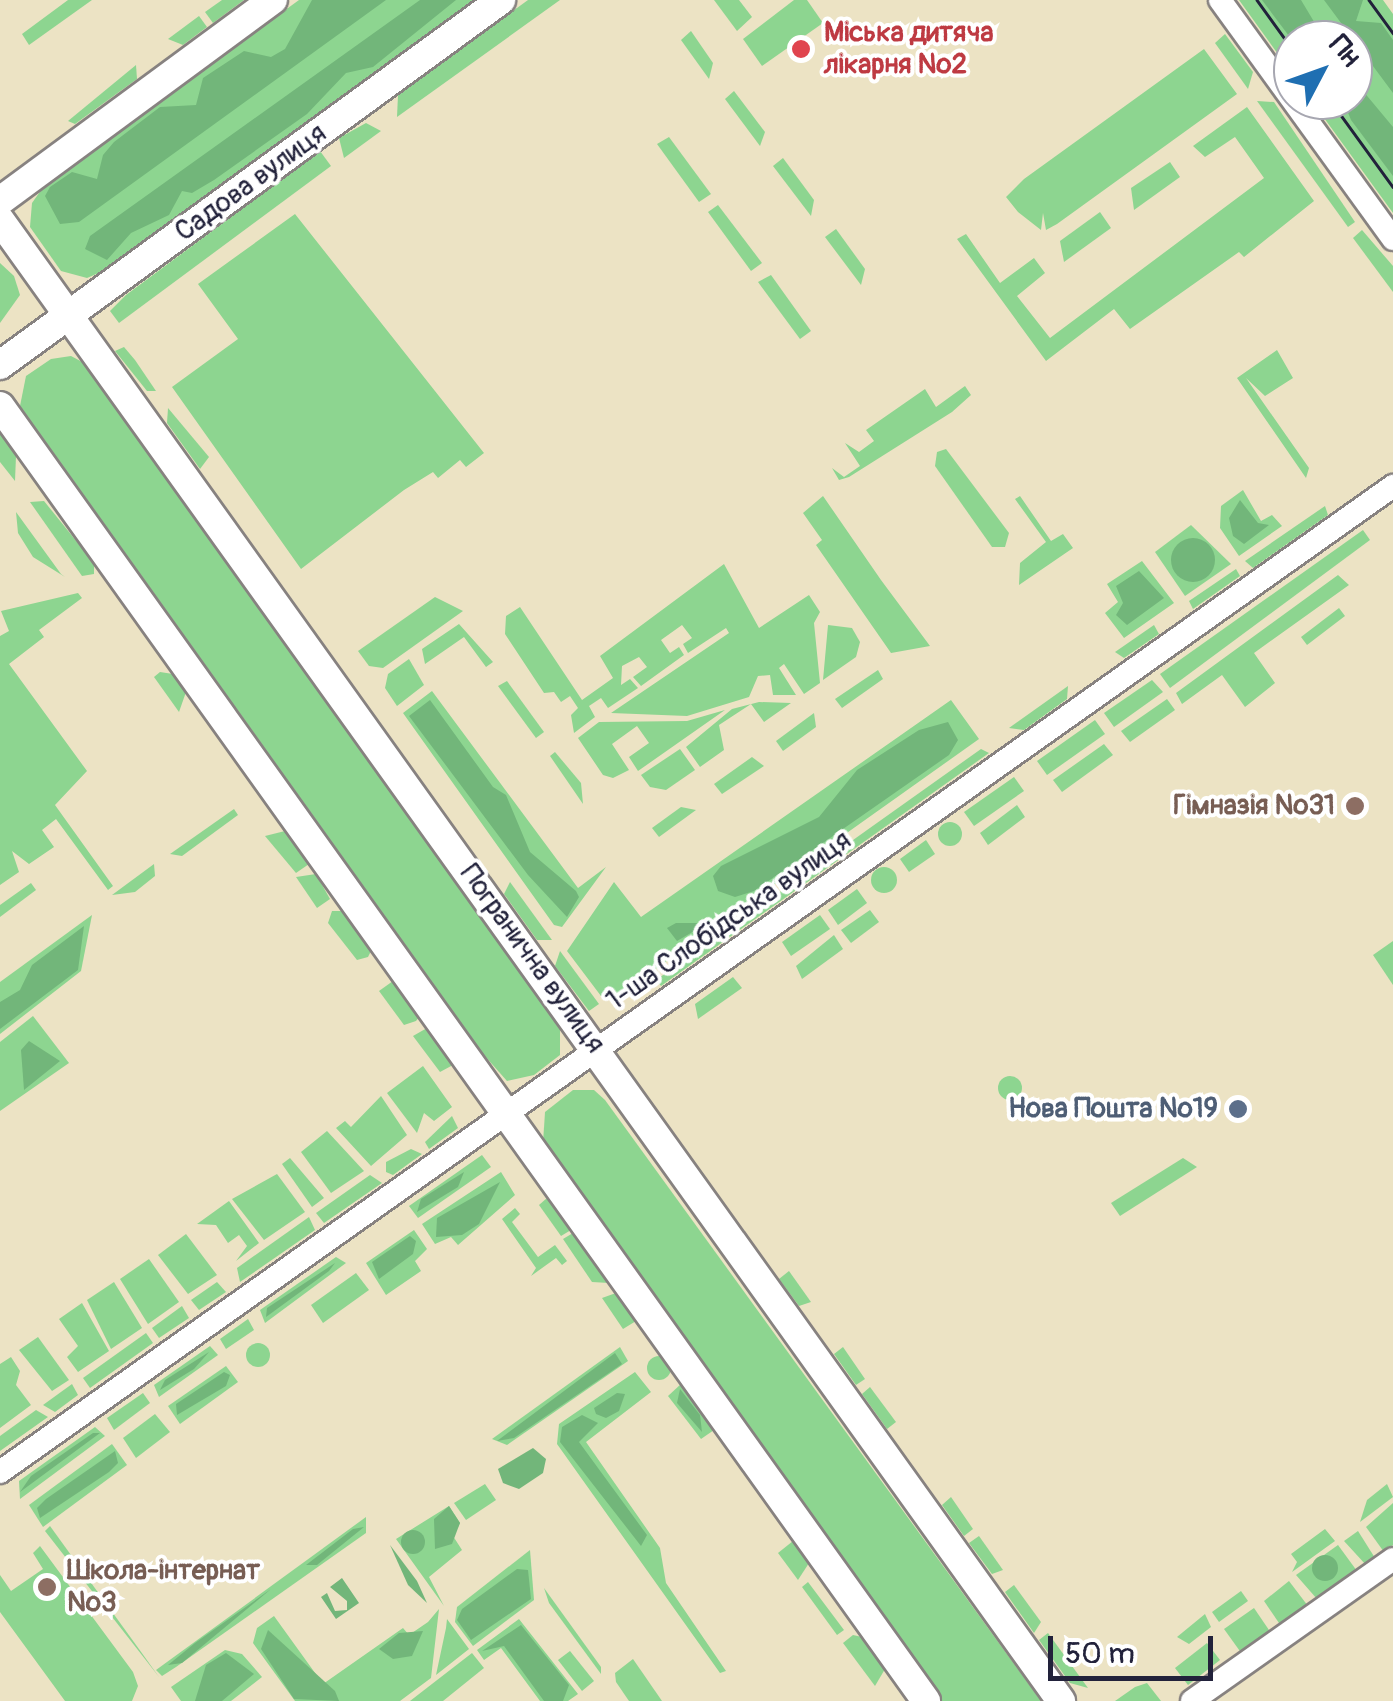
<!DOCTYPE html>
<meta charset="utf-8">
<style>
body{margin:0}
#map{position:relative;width:1393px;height:1701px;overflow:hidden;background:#ece3c4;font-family:Pangolin,sans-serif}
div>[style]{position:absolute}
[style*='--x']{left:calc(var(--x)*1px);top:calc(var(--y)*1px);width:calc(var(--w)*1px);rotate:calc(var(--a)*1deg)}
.green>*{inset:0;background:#8dd590}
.round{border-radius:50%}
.forest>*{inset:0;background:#72b67a}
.roads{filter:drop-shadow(2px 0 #878280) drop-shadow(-2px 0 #878280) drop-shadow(0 2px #878280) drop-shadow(0 -2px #878280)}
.minor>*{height:22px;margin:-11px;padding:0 11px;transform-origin:11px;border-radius:11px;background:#fff}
.major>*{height:28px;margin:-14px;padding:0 14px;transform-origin:14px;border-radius:14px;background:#fff}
.tram>*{height:2.5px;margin:-1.25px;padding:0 1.25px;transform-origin:1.25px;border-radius:1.25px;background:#22223b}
.dots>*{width:28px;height:28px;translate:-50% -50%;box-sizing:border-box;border:5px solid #fff;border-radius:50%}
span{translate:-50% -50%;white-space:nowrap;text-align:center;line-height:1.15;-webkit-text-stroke:8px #fff;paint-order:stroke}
.health-label{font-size:28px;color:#be3a42;font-weight:700}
.left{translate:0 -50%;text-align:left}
.street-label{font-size:28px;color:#22223b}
.education-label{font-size:28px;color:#785e54;font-weight:700}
.right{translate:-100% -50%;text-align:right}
.service-label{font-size:28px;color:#4e5e75;font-weight:700}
.north{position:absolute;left:1273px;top:20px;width:100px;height:100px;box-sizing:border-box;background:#fff;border:2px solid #a7a7b1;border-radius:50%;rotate:49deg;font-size:28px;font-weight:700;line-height:40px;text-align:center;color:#22223b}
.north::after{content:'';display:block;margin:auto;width:35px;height:45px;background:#1f6fb2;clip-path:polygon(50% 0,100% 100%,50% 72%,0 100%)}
.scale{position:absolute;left:1048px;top:1636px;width:165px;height:45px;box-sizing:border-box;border:5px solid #22223b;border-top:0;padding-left:12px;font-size:30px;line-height:35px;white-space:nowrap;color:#22223b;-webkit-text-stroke:8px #fff;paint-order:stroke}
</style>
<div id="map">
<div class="green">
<i style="clip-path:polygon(68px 0,92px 0,29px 45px,22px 34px)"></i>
<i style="clip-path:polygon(222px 0,244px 0,213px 23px,205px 12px)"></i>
<i style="clip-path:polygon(299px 0,474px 0,108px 269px,87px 278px,61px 271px,30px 227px,32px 203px,44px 186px)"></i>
<i style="clip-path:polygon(528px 0,560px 0,397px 117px,398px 95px)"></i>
<i style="clip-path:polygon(714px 0,739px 0,752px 17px,737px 31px)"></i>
<i style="clip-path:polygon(794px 0,807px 0,823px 23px,762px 66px,743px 39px)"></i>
<i style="clip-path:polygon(1239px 0,1383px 0,1393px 14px,1393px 213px,1311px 100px,1353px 100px,1353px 40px,1293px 40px,1293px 75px)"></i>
<i style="clip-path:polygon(199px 16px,207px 27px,183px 45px,168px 39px)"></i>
<i style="clip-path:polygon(691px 31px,713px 63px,709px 79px,681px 40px)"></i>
<i style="clip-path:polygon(1225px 34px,1253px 72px,1248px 89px,1215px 43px)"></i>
<i style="clip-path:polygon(1204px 49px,1237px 94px,1057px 224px,1046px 230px,1043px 213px,1041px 230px,1018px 212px,1006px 197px,1024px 179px)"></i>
<i style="clip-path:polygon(136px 65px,137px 79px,75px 124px,68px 121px)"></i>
<i style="clip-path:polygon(734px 91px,765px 132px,760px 146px,725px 99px)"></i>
<i style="clip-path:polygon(1257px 101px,1274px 102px,1355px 222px,1348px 227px)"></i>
<i style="clip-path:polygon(1247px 107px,1314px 201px,1244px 257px,1239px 252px,1130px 329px,1114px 309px,1046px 361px,957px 239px,966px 234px,1000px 283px,1034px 258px,1045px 273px,1017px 296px,1050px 338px,1264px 178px,1235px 137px,1205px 157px,1193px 146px)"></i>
<i style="clip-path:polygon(366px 123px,381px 131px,344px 158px,339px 138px)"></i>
<i style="clip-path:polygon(669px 137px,711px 194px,699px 202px,657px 144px)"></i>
<i style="clip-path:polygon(320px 151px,331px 166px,119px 323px,110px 311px,126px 295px)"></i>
<i style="clip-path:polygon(783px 158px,814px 200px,811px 216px,773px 166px)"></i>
<i style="clip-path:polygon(1170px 162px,1180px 177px,1134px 210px,1131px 188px)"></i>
<i style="clip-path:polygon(718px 205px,762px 263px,751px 271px,708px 212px)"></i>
<i style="clip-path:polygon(1100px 212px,1111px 228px,1064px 262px,1060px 241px)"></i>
<i style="clip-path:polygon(295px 214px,484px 453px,466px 467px,460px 460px,438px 478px,433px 472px,404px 490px,301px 569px,172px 387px,238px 339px,198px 284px)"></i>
<i style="clip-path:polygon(836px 229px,865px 269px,861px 285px,825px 237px)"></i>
<i style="clip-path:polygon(1362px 230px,1393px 266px,1393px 292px,1353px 238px)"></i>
<i style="clip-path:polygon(0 263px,14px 276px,20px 295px,0 323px)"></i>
<i style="clip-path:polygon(771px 275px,811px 331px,800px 339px,758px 282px)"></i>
<i style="clip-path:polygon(124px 347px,135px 360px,156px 391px,147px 391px,115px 351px)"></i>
<i style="clip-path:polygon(1277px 350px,1293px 378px,1265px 396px,1246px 378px,1309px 468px,1306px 478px,1237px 378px)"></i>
<i style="clip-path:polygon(71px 356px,86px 364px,560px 1025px,560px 1055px,534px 1075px,507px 1081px,484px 1055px,20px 406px,26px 376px,51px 359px)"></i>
<i style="clip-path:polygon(965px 386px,971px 395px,952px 412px,849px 477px,839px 480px,832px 468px,844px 477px,860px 466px,845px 443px,859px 452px,874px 441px,866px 430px,925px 389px,936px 407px)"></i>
<i style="clip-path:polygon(168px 408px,209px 457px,200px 469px,167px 423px)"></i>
<i style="clip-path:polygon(0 433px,16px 456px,15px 481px,0 462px)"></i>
<i style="clip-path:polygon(946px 449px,1009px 533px,1005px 547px,992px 547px,935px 466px,937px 452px)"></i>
<i style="clip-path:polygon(1243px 490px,1261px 521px,1272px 515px,1282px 526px,1239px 556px,1220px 528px,1221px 506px)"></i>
<i style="clip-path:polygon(823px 496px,881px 580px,930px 646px,891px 653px,816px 545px,822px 540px,803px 513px)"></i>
<i style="clip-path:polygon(1020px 496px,1051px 541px,1063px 534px,1073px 548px,1019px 585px,1020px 563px,1046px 542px,1015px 499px)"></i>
<i style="clip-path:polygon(44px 501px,94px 563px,94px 574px,82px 576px,30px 502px)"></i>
<i style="clip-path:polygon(1325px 506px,1328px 515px,1253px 568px,1245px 561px)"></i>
<i style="clip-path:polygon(16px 512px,61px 574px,65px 577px,33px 557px,18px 533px)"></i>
<i style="clip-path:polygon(1191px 525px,1231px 564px,1185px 596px,1155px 552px)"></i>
<i style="clip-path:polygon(1363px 530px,1370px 540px,1170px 688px,1160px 674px)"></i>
<i style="clip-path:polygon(1142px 561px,1174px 603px,1124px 638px,1105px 613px,1118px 602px,1107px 584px)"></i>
<i style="clip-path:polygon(724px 564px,759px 628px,809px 595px,820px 612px,814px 623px,820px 683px,804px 694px,784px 664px,779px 668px,796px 695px,773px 695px,770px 675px,758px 676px,749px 697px,687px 716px,611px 713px,729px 633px,726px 628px,688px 653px,683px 644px,692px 638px,682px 625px,661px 640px,670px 653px,679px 647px,684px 655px,641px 686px,633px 677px,647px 667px,639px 657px,622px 666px,621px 685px,630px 679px,638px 688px,608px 708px,601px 698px,589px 706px,595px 717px,574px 733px,571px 715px,578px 708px,570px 696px,561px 702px,554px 692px,544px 693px,505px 634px,506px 616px,520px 607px,582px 700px,613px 678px,600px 656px)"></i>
<i style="clip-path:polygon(1236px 569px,1240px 576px,1193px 609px,1189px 601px)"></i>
<i style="clip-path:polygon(1338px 575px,1349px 585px,1254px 653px,1275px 683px,1245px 707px,1222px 675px,1182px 704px,1176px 693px)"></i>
<i style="clip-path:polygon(78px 593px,82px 598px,39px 630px,44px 637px,9px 664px,87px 771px,55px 805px,113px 886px,108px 890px,56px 819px,42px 830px,54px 847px,29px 864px,12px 851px,19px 872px,0 885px,0 636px,9px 631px,1px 611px)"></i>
<i style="clip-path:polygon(435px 597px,463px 611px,383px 668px,369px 666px,358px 651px)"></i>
<i style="clip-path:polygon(1339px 608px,1345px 616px,1307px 645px,1301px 637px)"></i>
<i style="clip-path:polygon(459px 624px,493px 662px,486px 667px,464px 637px,425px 664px,422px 649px)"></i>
<i style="clip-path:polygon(828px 625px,852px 628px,860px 642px,856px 657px,823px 680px)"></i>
<i style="clip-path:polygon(1154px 625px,1159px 634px,1124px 658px,1115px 652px)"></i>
<i style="clip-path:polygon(409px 659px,424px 685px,397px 706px,385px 688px,388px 674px)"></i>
<i style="clip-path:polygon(878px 670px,883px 679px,842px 708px,835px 699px)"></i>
<i style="clip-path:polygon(160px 672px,173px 674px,186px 692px,179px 712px,154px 677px)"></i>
<i style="clip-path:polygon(1152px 680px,1163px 692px,1114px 727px,1104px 713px)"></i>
<i style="clip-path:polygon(507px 681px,544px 732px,536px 738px,498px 686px)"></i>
<i style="clip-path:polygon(1068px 686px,1067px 699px,1024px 730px,1009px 728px)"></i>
<i style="clip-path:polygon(432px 691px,578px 888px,606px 867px,562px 927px,554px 925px,403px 713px)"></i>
<i style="clip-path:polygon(1167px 699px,1175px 710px,1130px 742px,1121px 731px)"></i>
<i style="clip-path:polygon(951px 700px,979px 739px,612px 1000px,601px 996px,567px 951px,614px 882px,641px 917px)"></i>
<i style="clip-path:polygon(759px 702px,791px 703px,764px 722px,751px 704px,719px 725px,724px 750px,700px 767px,686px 747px,732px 709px)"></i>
<i style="clip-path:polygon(725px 710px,638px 771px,629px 757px,649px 743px,637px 726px,612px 744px,629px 770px,613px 778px,603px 775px,578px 738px,599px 722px,687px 721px)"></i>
<i style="clip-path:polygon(814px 713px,816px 727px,783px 751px,776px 741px)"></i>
<i style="clip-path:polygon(1095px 720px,1105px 734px,1047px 775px,1037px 761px)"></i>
<i style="clip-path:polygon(1104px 744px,1113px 755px,1062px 792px,1053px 780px)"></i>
<i style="clip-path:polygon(680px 749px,695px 770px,666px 790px,650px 787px,641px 775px)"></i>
<i style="clip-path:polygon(981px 749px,989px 753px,661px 986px,656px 980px)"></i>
<i style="clip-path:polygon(555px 752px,581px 783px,583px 804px,550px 756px)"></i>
<i style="clip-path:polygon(752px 757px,764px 766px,722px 794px,714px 784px)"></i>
<i style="clip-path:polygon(1014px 777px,1024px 791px,974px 826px,964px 812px)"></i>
<i style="clip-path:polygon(1017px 805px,1025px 817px,988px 845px,980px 833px)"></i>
<i style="clip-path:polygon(681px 807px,696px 810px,659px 837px,652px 828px)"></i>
<i style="clip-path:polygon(234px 809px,238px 815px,182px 856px,170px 854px)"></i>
<i class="round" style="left:938px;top:822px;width:24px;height:24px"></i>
<i style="clip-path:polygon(285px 831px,309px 864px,296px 873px,265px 836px)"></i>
<i style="clip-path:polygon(926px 840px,935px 854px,909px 872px,900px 859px)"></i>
<i style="clip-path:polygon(154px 864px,155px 876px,135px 892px,112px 895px)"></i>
<i class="round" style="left:871px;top:867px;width:26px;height:26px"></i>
<i style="clip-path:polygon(316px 874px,330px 899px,317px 908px,296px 877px)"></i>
<i style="clip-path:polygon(510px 882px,552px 940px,537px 940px,504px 894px)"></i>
<i style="clip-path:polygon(31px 883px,36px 890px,0 917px,0 905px)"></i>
<i style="clip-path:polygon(857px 889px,867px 903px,838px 925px,828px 910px)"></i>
<i style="clip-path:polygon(870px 910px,879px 922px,851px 943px,841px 930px)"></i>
<i style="clip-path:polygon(332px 911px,343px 911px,371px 951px,368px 957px,357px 960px,328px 923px)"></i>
<i style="clip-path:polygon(92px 915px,81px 971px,0 1034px,0 982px)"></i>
<i style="clip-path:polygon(820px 915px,830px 929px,791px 956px,782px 942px)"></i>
<i style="clip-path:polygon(834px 935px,843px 949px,802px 979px,796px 966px)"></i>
<i style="clip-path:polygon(1393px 941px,1393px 985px,1373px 955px)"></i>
<i style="clip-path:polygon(560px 951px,599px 1004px,589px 1011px,555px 966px)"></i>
<i style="clip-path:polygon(733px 977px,742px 988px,698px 1019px,695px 1004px)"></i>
<i style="clip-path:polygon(393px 981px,419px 1017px,416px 1021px,404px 1025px,379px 991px)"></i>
<i style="clip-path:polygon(33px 1016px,69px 1063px,0 1111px,0 1042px)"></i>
<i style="clip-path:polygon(427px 1028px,453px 1065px,440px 1072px,413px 1036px)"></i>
<i style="clip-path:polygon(423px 1066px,452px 1107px,434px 1121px,424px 1113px,417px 1133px,387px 1093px)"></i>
<i class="round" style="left:998px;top:1076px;width:24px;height:24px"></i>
<i style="clip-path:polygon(573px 1090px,594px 1090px,605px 1100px,1041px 1701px,942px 1701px,543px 1143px,545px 1112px)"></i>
<i style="clip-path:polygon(381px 1096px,407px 1135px,371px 1166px,336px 1128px,345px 1121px,351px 1127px)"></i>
<i style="clip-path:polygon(452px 1116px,458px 1128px,429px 1149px,425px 1142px)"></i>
<i style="clip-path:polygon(327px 1131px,364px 1171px,331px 1193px,301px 1152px)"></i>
<i style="clip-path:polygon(411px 1149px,422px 1154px,393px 1175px,386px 1172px,386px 1162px)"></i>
<i style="clip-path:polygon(482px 1155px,491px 1167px,418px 1218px,409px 1206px)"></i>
<i style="clip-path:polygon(290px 1158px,324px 1198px,312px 1207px,282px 1164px)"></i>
<i style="clip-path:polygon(1183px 1158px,1197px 1167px,1120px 1216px,1111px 1203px)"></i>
<i style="clip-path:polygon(501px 1172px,515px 1195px,458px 1245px,451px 1237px,435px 1244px,422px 1224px)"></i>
<i style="clip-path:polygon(277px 1174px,305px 1212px,264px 1240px,232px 1199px)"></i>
<i style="clip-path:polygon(370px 1175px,382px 1183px,324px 1223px,316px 1213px)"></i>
<i style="clip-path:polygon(547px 1198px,571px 1230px,561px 1236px,539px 1205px)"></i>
<i style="clip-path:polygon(229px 1201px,259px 1243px,236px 1261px,247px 1246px,239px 1235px,228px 1243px,216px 1225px,197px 1224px)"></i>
<i style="clip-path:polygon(515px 1208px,520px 1214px,512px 1222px,538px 1257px,555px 1245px,567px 1261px,562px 1265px,556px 1258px,531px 1276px,536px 1268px,502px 1219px)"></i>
<i style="clip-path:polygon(309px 1217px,315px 1230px,240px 1282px,237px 1268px)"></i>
<i style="clip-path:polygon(414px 1230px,427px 1249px,415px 1261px,421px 1271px,386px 1295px,366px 1263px)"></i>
<i style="clip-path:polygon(573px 1233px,609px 1283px,592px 1282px,563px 1239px)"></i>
<i style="clip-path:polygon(186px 1234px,217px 1275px,188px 1294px,158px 1255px)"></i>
<i style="clip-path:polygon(336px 1257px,346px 1263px,265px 1323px,260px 1310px)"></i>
<i style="clip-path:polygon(149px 1259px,179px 1302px,148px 1324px,120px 1279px)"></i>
<i style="clip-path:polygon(789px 1271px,811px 1302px,799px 1306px,779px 1279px)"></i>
<i style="clip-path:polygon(356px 1273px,369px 1290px,323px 1323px,311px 1305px)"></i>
<i style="clip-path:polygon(114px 1282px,142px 1328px,111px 1349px,87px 1300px)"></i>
<i style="clip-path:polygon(217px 1282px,226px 1292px,199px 1310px,191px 1300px)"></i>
<i style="clip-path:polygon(616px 1293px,636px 1321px,623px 1329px,602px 1298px)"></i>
<i style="clip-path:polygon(82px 1303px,109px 1351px,78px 1372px,67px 1357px,78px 1346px,59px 1319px)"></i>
<i style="clip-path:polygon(182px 1306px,189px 1318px,159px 1338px,152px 1328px)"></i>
<i style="clip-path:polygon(248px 1319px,254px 1330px,226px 1349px,220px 1339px)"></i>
<i style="clip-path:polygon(146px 1333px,153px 1343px,90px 1388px,83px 1378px)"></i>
<i style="clip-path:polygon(38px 1337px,69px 1380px,52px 1391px,19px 1350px)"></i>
<i class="round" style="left:246px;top:1343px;width:24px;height:24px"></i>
<i style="clip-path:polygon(210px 1346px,218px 1355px,159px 1397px,154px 1385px)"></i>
<i style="clip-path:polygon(620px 1347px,628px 1361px,507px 1445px,492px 1439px)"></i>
<i style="clip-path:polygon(843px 1347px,865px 1379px,856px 1385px,834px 1354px)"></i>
<i class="round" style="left:647px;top:1356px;width:24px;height:24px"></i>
<i style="clip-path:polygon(11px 1357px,20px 1371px,16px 1385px,31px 1405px,0 1428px,0 1364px)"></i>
<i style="clip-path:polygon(226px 1366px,238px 1382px,180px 1424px,168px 1406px)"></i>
<i style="clip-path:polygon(635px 1372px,651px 1392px,586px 1442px,660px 1548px,666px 1583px,726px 1671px,720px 1673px,557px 1444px,559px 1424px)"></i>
<i style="clip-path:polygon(72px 1384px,78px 1395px,55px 1412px,43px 1405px)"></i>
<i style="clip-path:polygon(681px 1384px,714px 1430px,701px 1439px,668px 1396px)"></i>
<i style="clip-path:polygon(870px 1387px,896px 1422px,887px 1429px,862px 1394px)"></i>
<i style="clip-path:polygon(143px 1393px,150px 1403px,114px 1430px,107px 1418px)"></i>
<i style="clip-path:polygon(36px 1410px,48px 1417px,0 1451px,0 1436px)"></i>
<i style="clip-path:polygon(155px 1414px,170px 1432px,136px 1458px,123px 1438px)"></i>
<i style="clip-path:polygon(95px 1427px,105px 1436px,20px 1499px,19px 1481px)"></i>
<i style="clip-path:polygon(112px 1444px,127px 1465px,43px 1527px,29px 1505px)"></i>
<i style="clip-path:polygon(485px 1484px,496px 1500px,466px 1520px,454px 1503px)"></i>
<i style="clip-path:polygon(1387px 1484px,1393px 1497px,1360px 1522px,1367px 1500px)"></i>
<i style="clip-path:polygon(951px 1497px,973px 1529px,964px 1536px,942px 1505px)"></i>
<i style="clip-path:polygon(1393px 1503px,1393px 1545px,1384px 1552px,1366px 1527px)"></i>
<i style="clip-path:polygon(449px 1506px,460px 1523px,453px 1536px,462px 1550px,429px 1577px,444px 1606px,396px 1539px)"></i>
<i style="clip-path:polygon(366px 1517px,366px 1533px,176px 1667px,162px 1676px,156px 1670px)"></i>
<i style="clip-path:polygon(50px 1526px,144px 1656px,159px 1677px,45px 1531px)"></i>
<i style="clip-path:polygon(1325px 1529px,1335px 1541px,1292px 1572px,1297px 1562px,1291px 1554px)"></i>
<i style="clip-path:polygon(1358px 1531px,1375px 1558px,1366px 1565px,1344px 1541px)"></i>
<i style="clip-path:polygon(979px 1536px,1003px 1570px,992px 1574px,969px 1543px)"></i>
<i style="clip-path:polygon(793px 1541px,809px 1563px,798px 1580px,778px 1553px)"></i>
<i style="clip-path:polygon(1338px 1545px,1357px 1571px,1317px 1599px,1296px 1575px)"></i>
<i style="clip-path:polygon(40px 1546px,133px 1672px,138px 1686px,132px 1701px,65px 1701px,0 1612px,0 1575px,11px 1591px,43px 1569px,33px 1553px)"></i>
<i style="clip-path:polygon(530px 1550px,534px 1600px,473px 1646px,455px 1622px,457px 1607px)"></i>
<i style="clip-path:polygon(1289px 1581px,1308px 1606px,1281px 1626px,1264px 1601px)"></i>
<i style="clip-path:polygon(808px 1582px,844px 1630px,837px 1635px,802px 1587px)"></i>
<i style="clip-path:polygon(1014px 1585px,1041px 1622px,1034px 1633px,1005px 1592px)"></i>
<i style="clip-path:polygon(544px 1588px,601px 1667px,601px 1674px,549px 1603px)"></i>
<i style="clip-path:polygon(1241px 1591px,1248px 1601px,1219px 1622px,1212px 1612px)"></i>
<i style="clip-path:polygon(1254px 1608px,1271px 1633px,1242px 1654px,1224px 1629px)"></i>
<i style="clip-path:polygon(439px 1609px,431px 1678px,400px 1701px,295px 1701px,253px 1643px,257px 1628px,274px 1616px,323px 1684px,403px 1628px,409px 1635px,428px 1622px)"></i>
<i style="clip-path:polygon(1205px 1614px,1211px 1627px,1189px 1644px,1177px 1637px)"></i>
<i style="clip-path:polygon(447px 1619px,469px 1649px,436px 1675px,446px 1628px)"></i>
<i style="clip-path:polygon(519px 1619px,578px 1694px,568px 1701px,540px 1701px,501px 1648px,484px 1660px,477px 1650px)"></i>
<i style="clip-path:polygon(1048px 1633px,1088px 1688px,1070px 1683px,1039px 1640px)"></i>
<i style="clip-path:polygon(853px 1635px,862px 1637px,885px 1669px,875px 1686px,843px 1643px)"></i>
<i style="clip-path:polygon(1207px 1643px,1220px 1660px,1188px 1685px,1175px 1668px)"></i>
<i style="clip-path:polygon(225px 1650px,242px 1654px,262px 1677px,231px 1701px,181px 1701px,171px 1687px)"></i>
<i style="clip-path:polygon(570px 1651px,594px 1681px,582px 1691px,558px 1660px)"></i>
<i style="clip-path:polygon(472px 1653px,484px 1668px,443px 1701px,410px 1701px)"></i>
<i style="clip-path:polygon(633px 1659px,662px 1701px,629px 1701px,616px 1682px,615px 1673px)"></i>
<i style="clip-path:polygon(1147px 1683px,1161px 1701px,1115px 1701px,1135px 1687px)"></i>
</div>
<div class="forest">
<i style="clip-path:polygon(312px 0,386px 0,79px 222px,60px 224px,45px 196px,50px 187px,72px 172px,97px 179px,103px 155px,114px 142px,160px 107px,196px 105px,203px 78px,244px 51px,271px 57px,285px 49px)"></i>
<i style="clip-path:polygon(420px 0,456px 0,373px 67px,346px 73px,307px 114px,214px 180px,192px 193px,182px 191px,169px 215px,131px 233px,107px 260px,85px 249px,90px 236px)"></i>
<i style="clip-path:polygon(1262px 0,1301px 0,1325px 40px,1292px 40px)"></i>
<i style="clip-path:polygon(1324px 0,1363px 0,1356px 21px,1381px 23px,1393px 40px,1393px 93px)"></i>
<i style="clip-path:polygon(1353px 79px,1393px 127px,1393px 176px,1351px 120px,1343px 100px,1353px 100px)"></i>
<i style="clip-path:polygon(1240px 500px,1258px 523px,1269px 525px,1244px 544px,1233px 536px,1229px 518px)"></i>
<i class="round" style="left:1171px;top:538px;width:44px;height:44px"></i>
<i style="clip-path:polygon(1139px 571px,1164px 598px,1127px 625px,1116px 615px,1123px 603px,1116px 586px)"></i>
<i style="clip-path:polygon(430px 700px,493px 787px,506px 795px,530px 852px,576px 891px,579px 897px,567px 917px,528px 875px,409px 716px)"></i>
<i style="clip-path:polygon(948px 722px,958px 740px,949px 755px,754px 891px,735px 897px,718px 891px,713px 876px,721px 866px,819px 817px,857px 770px,919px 730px)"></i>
<i style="clip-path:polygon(676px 923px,696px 923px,701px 927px,677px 941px,667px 928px)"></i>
<i style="clip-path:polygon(84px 926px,78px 970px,0 1029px,0 1002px,20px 990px,32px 965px)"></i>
<i style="clip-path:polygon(29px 1041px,60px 1061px,24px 1090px,21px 1050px)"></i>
<i style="clip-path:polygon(464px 1172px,458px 1187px,417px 1212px,421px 1199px)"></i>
<i style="clip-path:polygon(500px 1182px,479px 1224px,462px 1235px,436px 1237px,437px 1218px)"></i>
<i style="clip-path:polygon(410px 1236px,416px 1241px,413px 1254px,379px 1279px,372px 1262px)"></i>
<i style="clip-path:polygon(335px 1263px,329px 1271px,266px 1317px,267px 1308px)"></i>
<i style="clip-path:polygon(209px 1352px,194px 1369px,160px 1390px,165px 1380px)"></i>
<i style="clip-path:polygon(615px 1353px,622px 1364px,514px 1438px,497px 1441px)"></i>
<i style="clip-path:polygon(224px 1372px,230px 1375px,226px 1386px,177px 1415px,176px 1404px)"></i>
<i style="clip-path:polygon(680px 1389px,700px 1415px,702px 1432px,677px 1403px)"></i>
<i style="clip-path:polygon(617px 1393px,625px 1394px,619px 1411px,606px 1418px,596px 1414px,594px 1408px)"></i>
<i style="clip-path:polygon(582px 1415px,598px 1423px,579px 1442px,647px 1535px,641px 1546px,560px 1442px,562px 1427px)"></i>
<i style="clip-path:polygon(93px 1433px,100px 1433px,20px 1492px,31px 1476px)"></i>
<i style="clip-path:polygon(533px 1448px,546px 1459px,543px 1473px,519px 1489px,503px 1483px,498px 1469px)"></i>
<i style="clip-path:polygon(115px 1451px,118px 1463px,109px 1472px,40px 1518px,37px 1508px,46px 1499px)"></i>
<i style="clip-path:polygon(449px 1506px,460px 1523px,452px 1544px,435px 1549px,434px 1519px)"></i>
<i style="clip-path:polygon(364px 1527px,317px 1565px,306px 1565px,353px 1529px)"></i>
<i class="round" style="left:401px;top:1530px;width:24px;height:24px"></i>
<i style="clip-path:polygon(390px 1545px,417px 1581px,427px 1603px,408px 1585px)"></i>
<i class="round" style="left:1312px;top:1555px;width:26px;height:26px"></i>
<i style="clip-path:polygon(517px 1569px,528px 1570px,531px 1599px,471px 1640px,457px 1620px,462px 1609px)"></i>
<i style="clip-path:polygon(342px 1578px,359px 1603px,336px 1619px,321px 1597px,327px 1593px,335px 1611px,347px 1610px,347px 1601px,330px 1587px)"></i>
<i style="clip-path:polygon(271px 1589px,182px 1663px,168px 1665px,195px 1643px)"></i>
<i style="clip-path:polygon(521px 1625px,569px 1685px,563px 1701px,544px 1701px,504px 1646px,482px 1651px)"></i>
<i style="clip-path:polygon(268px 1630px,335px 1691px,339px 1701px,294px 1699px,261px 1649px)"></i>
<i style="clip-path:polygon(423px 1631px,412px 1656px,393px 1659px,379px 1649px,399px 1633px)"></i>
<i style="clip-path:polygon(226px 1653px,254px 1674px,222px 1701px,195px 1701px,206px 1665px)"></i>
</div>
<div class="roads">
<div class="minor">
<i style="--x:1220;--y:0;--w:295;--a:54.1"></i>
<i style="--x:0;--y:1472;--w:1707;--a:-35.29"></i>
<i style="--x:1192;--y:1701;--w:246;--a:-35.2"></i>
</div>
<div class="major">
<i style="--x:0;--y:201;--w:339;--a:-36.4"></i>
<i style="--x:0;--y:220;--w:1822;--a:54.38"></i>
<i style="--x:0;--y:365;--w:620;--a:-36.07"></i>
<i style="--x:0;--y:406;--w:1592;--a:54.43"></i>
</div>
</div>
<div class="tram">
<i style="--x:1257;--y:0;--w:62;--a:54.2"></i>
<i style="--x:1369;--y:0;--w:41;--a:54"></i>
<i style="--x:1330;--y:100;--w:107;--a:54.1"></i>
</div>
<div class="dots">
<i style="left:801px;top:49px;background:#e0444e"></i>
<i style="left:1355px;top:806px;background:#8d6e63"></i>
<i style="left:1238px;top:1109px;background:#5c6f8a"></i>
<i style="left:47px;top:1587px;background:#8d6e63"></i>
</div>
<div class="health-label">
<span class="left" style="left:824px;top:49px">Міська дитяча<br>лікарня №2</span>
</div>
<div class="street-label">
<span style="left:251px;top:183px;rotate:-36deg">Садова вулиця</span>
<span style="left:729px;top:921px;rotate:-35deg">1-ша Слобідська вулиця</span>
<span style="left:532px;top:959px;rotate:54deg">Погранична вулиця</span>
</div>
<div class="education-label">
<span class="right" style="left:1335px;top:806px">Гімназія №31</span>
<span class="left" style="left:67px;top:1587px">Школа-інтернат<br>№3</span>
</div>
<div class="service-label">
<span class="right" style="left:1218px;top:1109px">Нова Пошта №19</span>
</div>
<div class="north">Пн</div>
<div class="scale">50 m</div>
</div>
